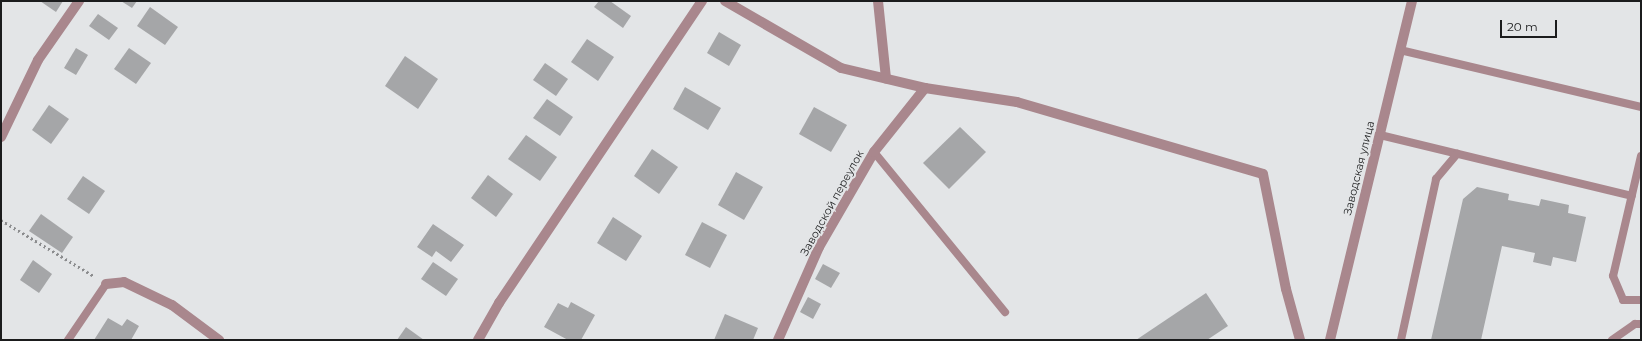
<!DOCTYPE html>
<meta charset="utf-8">
<style>
body{margin:0}
#map{position:relative;width:1642px;height:341px;overflow:hidden;background:#e3e5e7;font-family:Montserrat,sans-serif}
div>[style]{position:absolute}
[style*='--x']{left:calc(var(--x)*1px);top:calc(var(--y)*1px);width:calc(var(--w)*1px);rotate:calc(var(--a)*1deg)}
.building>*{inset:0;background:#a5a6a8}
.path>*{height:2.5px;margin-top:-1.25px;transform-origin:0;background:repeating-linear-gradient(90deg,#8b8c8e 0 2px,transparent 0 5px)}
.lane>*{height:8px;margin:-4px;padding:0 4px;transform-origin:4px;border-radius:4px;background:#a9878d}
.street>*{height:10px;margin:-5px;padding:0 5px;transform-origin:5px;border-radius:5px;background:#a9878d}
span{translate:-50% -50%;white-space:nowrap;text-align:center;line-height:1.15;-webkit-text-stroke:4px #e3e5e7;paint-order:stroke}
.street-label{font-size:11px;color:#1b1c1d}
.frame{position:absolute;inset:0;border:2px solid #1b1c1d;pointer-events:none}
.scale{position:absolute;left:1500px;top:20px;width:57px;height:18px;box-sizing:border-box;border:2px solid #1b1c1d;border-top:0;padding-left:5px;font-size:12px;line-height:14px;white-space:nowrap;color:#1b1c1d;-webkit-text-stroke:3px #e3e5e7;paint-order:stroke}
</style>
<div id="map">
<div class="building">
<i style="clip-path:polygon(40px 1px,63px 1px,56px 12px)"></i>
<i style="clip-path:polygon(121px 1px,137px 1px,132px 8px)"></i>
<i style="clip-path:polygon(599px 1px,610px 1px,631px 16px,623px 28px,594px 7px)"></i>
<i style="clip-path:polygon(150px 7px,178px 27px,165px 45px,137px 26px)"></i>
<i style="clip-path:polygon(98px 14px,118px 28px,109px 40px,89px 26px)"></i>
<i style="clip-path:polygon(719px 32px,741px 45px,729px 66px,707px 53px)"></i>
<i style="clip-path:polygon(587px 39px,614px 57px,598px 81px,571px 62px)"></i>
<i style="clip-path:polygon(76px 48px,88px 55px,76px 75px,64px 68px)"></i>
<i style="clip-path:polygon(129px 48px,151px 63px,136px 84px,114px 69px)"></i>
<i style="clip-path:polygon(405px 56px,438px 79px,418px 109px,385px 86px)"></i>
<i style="clip-path:polygon(545px 63px,568px 79px,556px 96px,533px 80px)"></i>
<i style="clip-path:polygon(685px 87px,721px 108px,708px 130px,673px 109px)"></i>
<i style="clip-path:polygon(547px 99px,573px 117px,560px 136px,533px 118px)"></i>
<i style="clip-path:polygon(49px 105px,69px 119px,51px 144px,32px 130px)"></i>
<i style="clip-path:polygon(814px 107px,847px 125px,831px 152px,799px 134px)"></i>
<i style="clip-path:polygon(960px 127px,986px 152px,949px 189px,923px 163px)"></i>
<i style="clip-path:polygon(526px 135px,557px 157px,540px 181px,508px 159px)"></i>
<i style="clip-path:polygon(652px 149px,678px 167px,659px 194px,634px 176px)"></i>
<i style="clip-path:polygon(736px 172px,763px 187px,744px 220px,718px 205px)"></i>
<i style="clip-path:polygon(488px 175px,513px 194px,496px 217px,471px 198px)"></i>
<i style="clip-path:polygon(83px 176px,105px 191px,89px 214px,67px 199px)"></i>
<i style="clip-path:polygon(1477px 187px,1509px 194px,1508px 200px,1539px 206px,1541px 199px,1569px 205px,1568px 213px,1586px 217px,1576px 262px,1553px 257px,1551px 266px,1533px 262px,1535px 253px,1502px 246px,1481px 340px,1431px 340px,1463px 199px)"></i>
<i style="clip-path:polygon(41px 214px,73px 237px,62px 253px,29px 231px)"></i>
<i style="clip-path:polygon(613px 217px,642px 236px,626px 261px,597px 243px)"></i>
<i style="clip-path:polygon(702px 222px,727px 235px,710px 268px,685px 255px)"></i>
<i style="clip-path:polygon(433px 224px,464px 245px,451px 262px,436px 251px,432px 257px,417px 247px)"></i>
<i style="clip-path:polygon(33px 260px,52px 274px,39px 293px,20px 280px)"></i>
<i style="clip-path:polygon(433px 262px,458px 279px,446px 296px,421px 279px)"></i>
<i style="clip-path:polygon(823px 264px,840px 273px,831px 288px,815px 279px)"></i>
<i style="clip-path:polygon(1206px 293px,1228px 326px,1207px 340px,1136px 340px)"></i>
<i style="clip-path:polygon(808px 297px,821px 304px,813px 319px,800px 312px)"></i>
<i style="clip-path:polygon(571px 302px,595px 315px,581px 340px,568px 340px,544px 327px,558px 303px,568px 308px)"></i>
<i style="clip-path:polygon(725px 314px,758px 328px,753px 340px,714px 340px)"></i>
<i style="clip-path:polygon(108px 318px,122px 326px,127px 319px,139px 326px,131px 340px,94px 340px)"></i>
<i style="clip-path:polygon(406px 327px,424px 340px,397px 340px)"></i>
</div>
<div class="path">
<i style="--x:1;--y:220;--w:109;--a:31.1"></i>
</div>
<div class="lane">
<i style="--x:1400;--y:50;--w:248;--a:13.3"></i>
<i style="--x:1380;--y:135;--w:259;--a:13.6"></i>
<i style="--x:874;--y:152;--w:207;--a:50.7"></i>
<i style="--x:1641;--y:156;--w:123;--a:103.1"></i>
<i style="--x:1613;--y:276;--w:26;--a:67"></i>
<i style="--x:1623;--y:300;--w:18;--a:0"></i>
<i style="--x:68;--y:340;--w:68;--a:-55.8"></i>
<i style="--x:1401;--y:340;--w:165;--a:-77.7"></i>
<i style="--x:1436;--y:179;--w:33;--a:-50"></i>
<i style="--x:1612;--y:340;--w:28;--a:-35"></i>
<i style="--x:1635;--y:324;--w:6;--a:0"></i>
</div>
<div class="street">
<i style="--x:725;--y:1;--w:134;--a:30"></i>
<i style="--x:841;--y:68;--w:86;--a:13.4"></i>
<i style="--x:925;--y:88;--w:93;--a:8.7"></i>
<i style="--x:1017;--y:102;--w:256;--a:16.3"></i>
<i style="--x:1263;--y:174;--w:117;--a:78.7"></i>
<i style="--x:1286;--y:289;--w:53;--a:74.6"></i>
<i style="--x:878;--y:1;--w:78;--a:84.1"></i>
<i style="--x:1;--y:137;--w:85;--a:-64.3"></i>
<i style="--x:38;--y:60;--w:72;--a:-55.2"></i>
<i style="--x:106;--y:284;--w:18;--a:-6"></i>
<i style="--x:124;--y:282;--w:53;--a:25.6"></i>
<i style="--x:172;--y:305;--w:59;--a:36.7"></i>
<i style="--x:478;--y:340;--w:43;--a:-60.4"></i>
<i style="--x:499;--y:303;--w:364;--a:-56.1"></i>
<i style="--x:778;--y:340;--w:102;--a:-66.2"></i>
<i style="--x:819;--y:247;--w:110;--a:-59.9"></i>
<i style="--x:874;--y:152;--w:82;--a:-51.4"></i>
<i style="--x:1330;--y:340;--w:349;--a:-76.4"></i>
</div>
<div class="street-label">
<span style="left:1359px;top:168px;rotate:-76deg">Заводская улица</span>
<span style="left:832px;top:203px;rotate:-61deg">Заводской переулок</span>
</div>
<div class="frame"></div>
<div class="scale">20 m</div>
</div>
